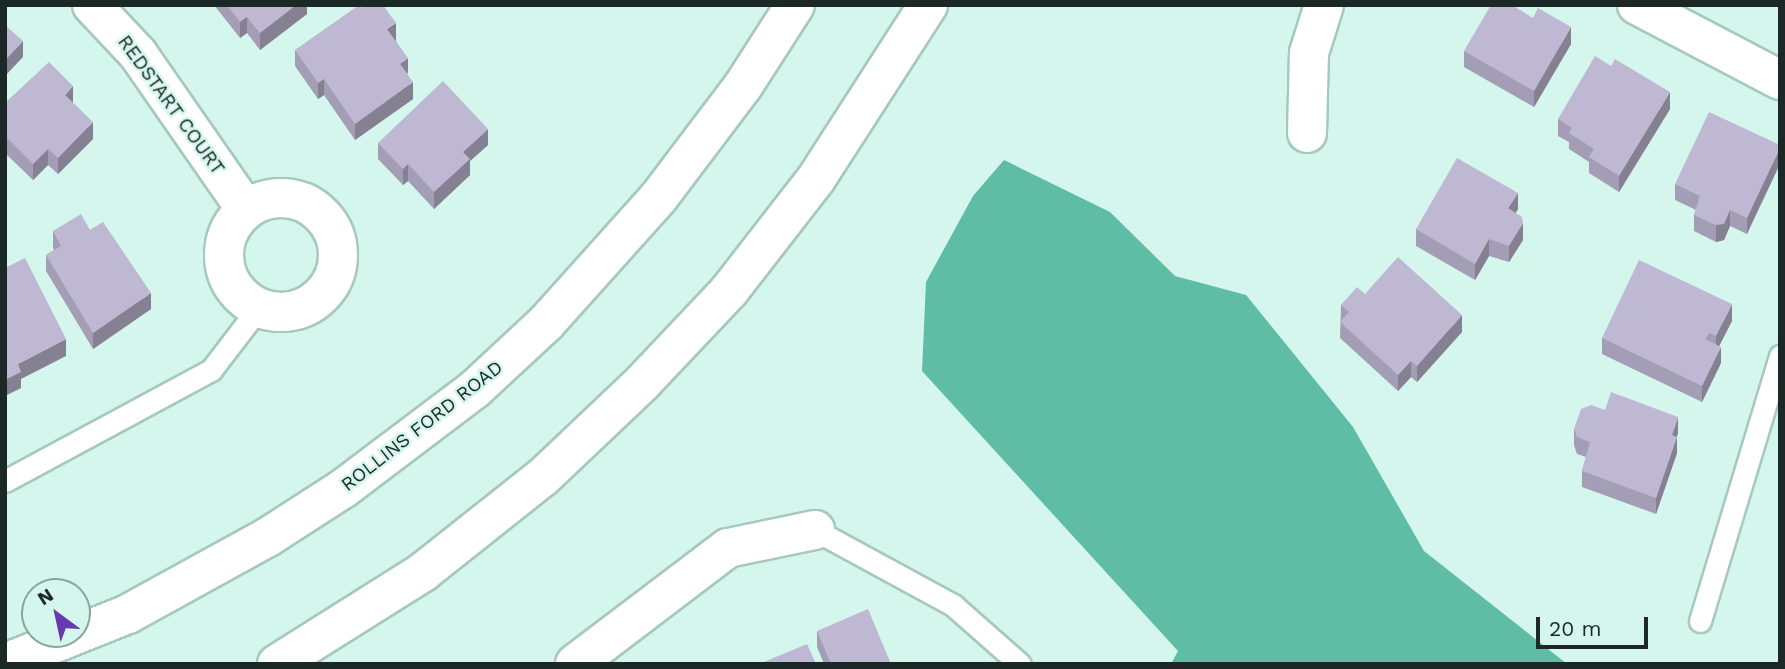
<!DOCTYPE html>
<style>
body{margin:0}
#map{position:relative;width:1785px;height:669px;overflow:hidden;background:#d4f6ec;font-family:"Work Sans",sans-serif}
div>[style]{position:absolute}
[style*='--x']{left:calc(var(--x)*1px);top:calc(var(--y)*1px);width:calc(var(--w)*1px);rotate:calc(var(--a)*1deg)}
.forest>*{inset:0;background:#5fbca5}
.roads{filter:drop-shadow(2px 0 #a7c8be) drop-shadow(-2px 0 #a7c8be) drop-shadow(0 2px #a7c8be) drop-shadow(0 -2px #a7c8be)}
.service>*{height:21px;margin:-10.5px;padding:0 10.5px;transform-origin:10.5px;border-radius:10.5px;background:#fff}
.minor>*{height:38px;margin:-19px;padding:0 19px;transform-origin:19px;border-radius:19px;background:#fff}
.minor>.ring{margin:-19px;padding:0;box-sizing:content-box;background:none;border:38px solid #fff;border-radius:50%}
.secondary>*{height:38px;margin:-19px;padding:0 19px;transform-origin:19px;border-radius:19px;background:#fff}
.wall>*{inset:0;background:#a39eb5}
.shaded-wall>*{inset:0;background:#858193}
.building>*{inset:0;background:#beb8d2}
span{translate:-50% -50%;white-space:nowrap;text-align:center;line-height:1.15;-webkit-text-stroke:5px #d4f6ec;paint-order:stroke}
.street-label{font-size:19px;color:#1c2825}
.frame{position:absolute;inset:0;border:7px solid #1c2825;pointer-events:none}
.north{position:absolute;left:21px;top:578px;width:70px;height:70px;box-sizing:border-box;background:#d4f6ec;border:2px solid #8aa49c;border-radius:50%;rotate:327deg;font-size:19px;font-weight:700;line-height:28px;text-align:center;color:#1c2825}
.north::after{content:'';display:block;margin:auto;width:24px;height:32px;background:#6938b0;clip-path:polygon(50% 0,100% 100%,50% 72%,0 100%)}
.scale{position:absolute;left:1536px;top:617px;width:112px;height:32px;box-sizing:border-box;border:4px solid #1c2825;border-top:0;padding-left:9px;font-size:21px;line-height:24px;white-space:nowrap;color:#1c2825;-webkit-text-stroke:5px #d4f6ec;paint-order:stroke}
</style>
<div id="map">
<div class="forest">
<i style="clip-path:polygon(1004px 160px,1110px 212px,1175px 276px,1246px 295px,1353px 427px,1424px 551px,1567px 664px,1171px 664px,1178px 651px,922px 371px,926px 282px,973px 196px)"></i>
</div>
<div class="roads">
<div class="service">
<i style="--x:5;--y:481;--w:234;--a:-28.3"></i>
<i style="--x:211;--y:370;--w:76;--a:-52.5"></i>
<i style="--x:815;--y:530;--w:157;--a:28.5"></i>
<i style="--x:953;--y:605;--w:89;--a:41.4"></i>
<i style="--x:1700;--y:621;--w:277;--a:-73.2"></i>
</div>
<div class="minor">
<i style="--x:92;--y:5;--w:67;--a:46.8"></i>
<i style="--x:138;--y:54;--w:188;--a:55.2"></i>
<i style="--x:1637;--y:5;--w:161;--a:27.7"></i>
<i style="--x:1307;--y:133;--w:80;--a:-88.6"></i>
<i style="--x:1309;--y:53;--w:50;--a:-72.6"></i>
<i class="ring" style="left:224px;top:198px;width:76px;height:76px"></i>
<i style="--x:575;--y:664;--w:192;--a:-37.2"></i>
<i style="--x:728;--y:548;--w:89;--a:-11.7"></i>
</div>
<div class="secondary">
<i style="--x:5;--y:663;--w:132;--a:-21.7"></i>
<i style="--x:128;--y:614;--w:160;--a:-28.8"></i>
<i style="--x:268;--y:537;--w:90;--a:-32.8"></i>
<i style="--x:344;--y:488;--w:164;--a:-37.1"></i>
<i style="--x:475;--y:389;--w:97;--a:-42.9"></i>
<i style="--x:546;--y:323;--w:169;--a:-48.1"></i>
<i style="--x:659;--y:197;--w:139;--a:-52.9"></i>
<i style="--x:743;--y:86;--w:96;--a:-57.3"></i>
<i style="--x:277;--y:664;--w:173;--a:-32.2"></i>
<i style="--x:423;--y:572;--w:153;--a:-38.4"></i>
<i style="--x:543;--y:477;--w:137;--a:-43.5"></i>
<i style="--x:642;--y:383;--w:127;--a:-46.6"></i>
<i style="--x:729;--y:291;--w:142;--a:-52.2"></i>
<i style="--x:816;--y:179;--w:207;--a:-57.2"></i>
</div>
</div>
<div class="wall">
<i style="clip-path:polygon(214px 5px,307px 5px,307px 14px,260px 50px,247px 33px,240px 38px)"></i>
<i style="clip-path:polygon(362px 8px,396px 40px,407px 74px,413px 99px,355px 140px,324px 95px,318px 99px,295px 66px,295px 50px)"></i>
<i style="clip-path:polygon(1571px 44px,1534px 107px,1464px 67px,1464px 51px)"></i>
<i style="clip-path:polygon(73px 102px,73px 103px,93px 139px,58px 174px,48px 165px,33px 180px,5px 153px,5px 103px)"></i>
<i style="clip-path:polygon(1670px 109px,1619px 192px,1589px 173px,1589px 162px,1569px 149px,1569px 142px,1558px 136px,1558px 119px)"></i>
<i style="clip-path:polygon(378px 143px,488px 145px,470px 161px,470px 175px,434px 209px,408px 181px,403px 185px,378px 159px)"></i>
<i style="clip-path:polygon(1780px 145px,1747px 234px,1730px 226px,1724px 240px,1716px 242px,1694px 231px,1694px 215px,1696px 210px,1675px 200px,1675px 184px)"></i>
<i style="clip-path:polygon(1518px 209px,1515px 213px,1523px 240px,1509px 262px,1489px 256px,1475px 280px,1416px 246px,1416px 229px)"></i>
<i style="clip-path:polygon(90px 230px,151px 309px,93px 349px,46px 271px,46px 255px,54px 250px,53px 248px,53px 231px)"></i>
<i style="clip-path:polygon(1365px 294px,1462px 332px,1417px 382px,1411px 377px,1398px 391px,1340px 338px,1341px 305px)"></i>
<i style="clip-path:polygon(1732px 321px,1719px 346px,1721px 363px,1702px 402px,1602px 354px,1602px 338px)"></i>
<i style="clip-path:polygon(1605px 410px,1678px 433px,1677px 437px,1677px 453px,1656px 514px,1582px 487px,1582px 471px,1586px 457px,1577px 454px,1574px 445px,1574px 429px)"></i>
<i style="clip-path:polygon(817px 631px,891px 664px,824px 664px,817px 647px)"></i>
</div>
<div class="shaded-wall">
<i style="clip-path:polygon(296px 5px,307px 5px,307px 14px,260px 50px,260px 33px)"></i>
<i style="clip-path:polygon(247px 17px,247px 33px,240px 38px,240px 22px)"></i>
<i style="clip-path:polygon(396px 23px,396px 40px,387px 46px,387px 29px)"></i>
<i style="clip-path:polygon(1571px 27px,1571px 44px,1534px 107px,1534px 91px)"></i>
<i style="clip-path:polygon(23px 41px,23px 57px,5px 76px,5px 60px)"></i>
<i style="clip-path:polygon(408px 58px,408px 74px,400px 64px)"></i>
<i style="clip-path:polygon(324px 79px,324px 95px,318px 99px,318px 83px)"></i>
<i style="clip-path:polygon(413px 82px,413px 99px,355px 140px,355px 124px)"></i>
<i style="clip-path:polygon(73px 86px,73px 102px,65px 111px,65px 95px)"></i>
<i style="clip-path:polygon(1670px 92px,1670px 109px,1619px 192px,1619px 176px)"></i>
<i style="clip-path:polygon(93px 122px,93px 139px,58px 174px,58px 158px)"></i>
<i style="clip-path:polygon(488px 129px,488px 145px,470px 161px,470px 175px,434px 209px,434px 192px,463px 152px)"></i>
<i style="clip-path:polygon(1780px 148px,1780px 164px,1747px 234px,1747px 218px)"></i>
<i style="clip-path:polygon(48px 149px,48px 165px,33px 180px,33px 164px)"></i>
<i style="clip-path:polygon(408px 164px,408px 181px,403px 185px,403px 169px)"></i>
<i style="clip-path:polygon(1518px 193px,1518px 209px,1508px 225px,1508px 208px)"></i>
<i style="clip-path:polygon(1730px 210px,1730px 226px,1724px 240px,1716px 242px,1716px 225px)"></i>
<i style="clip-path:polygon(1523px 223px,1523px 240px,1509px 262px,1509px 246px)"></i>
<i style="clip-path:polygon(1489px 239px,1489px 256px,1475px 280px,1475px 264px)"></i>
<i style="clip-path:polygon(151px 293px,151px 309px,93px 349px,93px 333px)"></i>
<i style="clip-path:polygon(1732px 304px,1732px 321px,1716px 352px,1716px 336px)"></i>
<i style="clip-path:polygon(1462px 315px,1462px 332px,1417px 382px,1417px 366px)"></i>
<i style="clip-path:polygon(66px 339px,66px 356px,21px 379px,21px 388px,5px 396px,5px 380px,18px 364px)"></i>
<i style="clip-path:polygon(1721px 347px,1721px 363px,1702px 402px,1702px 386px)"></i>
<i style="clip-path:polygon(1411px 361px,1411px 377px,1398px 391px,1398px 375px)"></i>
<i style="clip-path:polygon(1678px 417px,1678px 433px,1672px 451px,1672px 435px)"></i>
<i style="clip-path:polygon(1677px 437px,1677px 453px,1656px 514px,1656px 498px)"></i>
</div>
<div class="building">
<i style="clip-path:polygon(227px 5px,296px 5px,260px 33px,247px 17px,240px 22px)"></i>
<i style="clip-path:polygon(359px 5px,360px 5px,362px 8px,366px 5px,383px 5px,396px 23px,387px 29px,408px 58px,400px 64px,413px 82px,355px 124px,324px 79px,318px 83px,295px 50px)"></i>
<i style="clip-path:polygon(1491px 5px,1512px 5px,1533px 18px,1538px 8px,1571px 27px,1534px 91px,1464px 51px)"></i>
<i style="clip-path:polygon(5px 25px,23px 41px,5px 60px)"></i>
<i style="clip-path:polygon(1595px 56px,1611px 66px,1615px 59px,1670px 92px,1619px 176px,1589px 157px,1594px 149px,1569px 133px,1572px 128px,1558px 119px)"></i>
<i style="clip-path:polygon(49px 62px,73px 86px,65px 95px,93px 122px,58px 158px,48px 149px,33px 164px,5px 136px,5px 103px)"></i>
<i style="clip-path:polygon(443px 81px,488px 129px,463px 152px,470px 159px,434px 192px,408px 164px,403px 169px,378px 143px)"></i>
<i style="clip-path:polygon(1709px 112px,1780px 145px,1780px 148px,1747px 218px,1730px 210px,1724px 224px,1716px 225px,1694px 215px,1700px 196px,1675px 184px)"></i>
<i style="clip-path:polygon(1457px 158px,1518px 193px,1508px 208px,1522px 217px,1523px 223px,1509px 246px,1489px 239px,1475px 264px,1416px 229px)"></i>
<i style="clip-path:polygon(81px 214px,90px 230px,103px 222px,151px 293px,93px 333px,46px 255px,61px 246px,53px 231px)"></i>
<i style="clip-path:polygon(1398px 257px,1462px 315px,1417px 366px,1411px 361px,1398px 375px,1340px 322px,1349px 312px,1341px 305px,1357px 287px,1365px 294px)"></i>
<i style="clip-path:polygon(25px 258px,66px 339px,18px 364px,21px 372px,5px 380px,5px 268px)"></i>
<i style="clip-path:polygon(1639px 260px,1732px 304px,1716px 336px,1709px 333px,1705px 339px,1721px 347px,1702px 386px,1602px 338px)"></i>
<i style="clip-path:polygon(1611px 392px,1678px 417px,1672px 435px,1677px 437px,1656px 498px,1582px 471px,1590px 442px,1577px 437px,1574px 429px,1581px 409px,1591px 405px,1605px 410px)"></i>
<i style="clip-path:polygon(868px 609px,891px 664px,831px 664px,817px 631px)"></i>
<i style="clip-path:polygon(807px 644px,816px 664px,759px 664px)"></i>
</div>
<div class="street-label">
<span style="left:171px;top:105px;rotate:54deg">REDSTART COURT</span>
<span style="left:422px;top:426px;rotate:-38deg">ROLLINS FORD ROAD</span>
</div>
<div class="frame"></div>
<div class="north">N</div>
<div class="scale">20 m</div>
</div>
